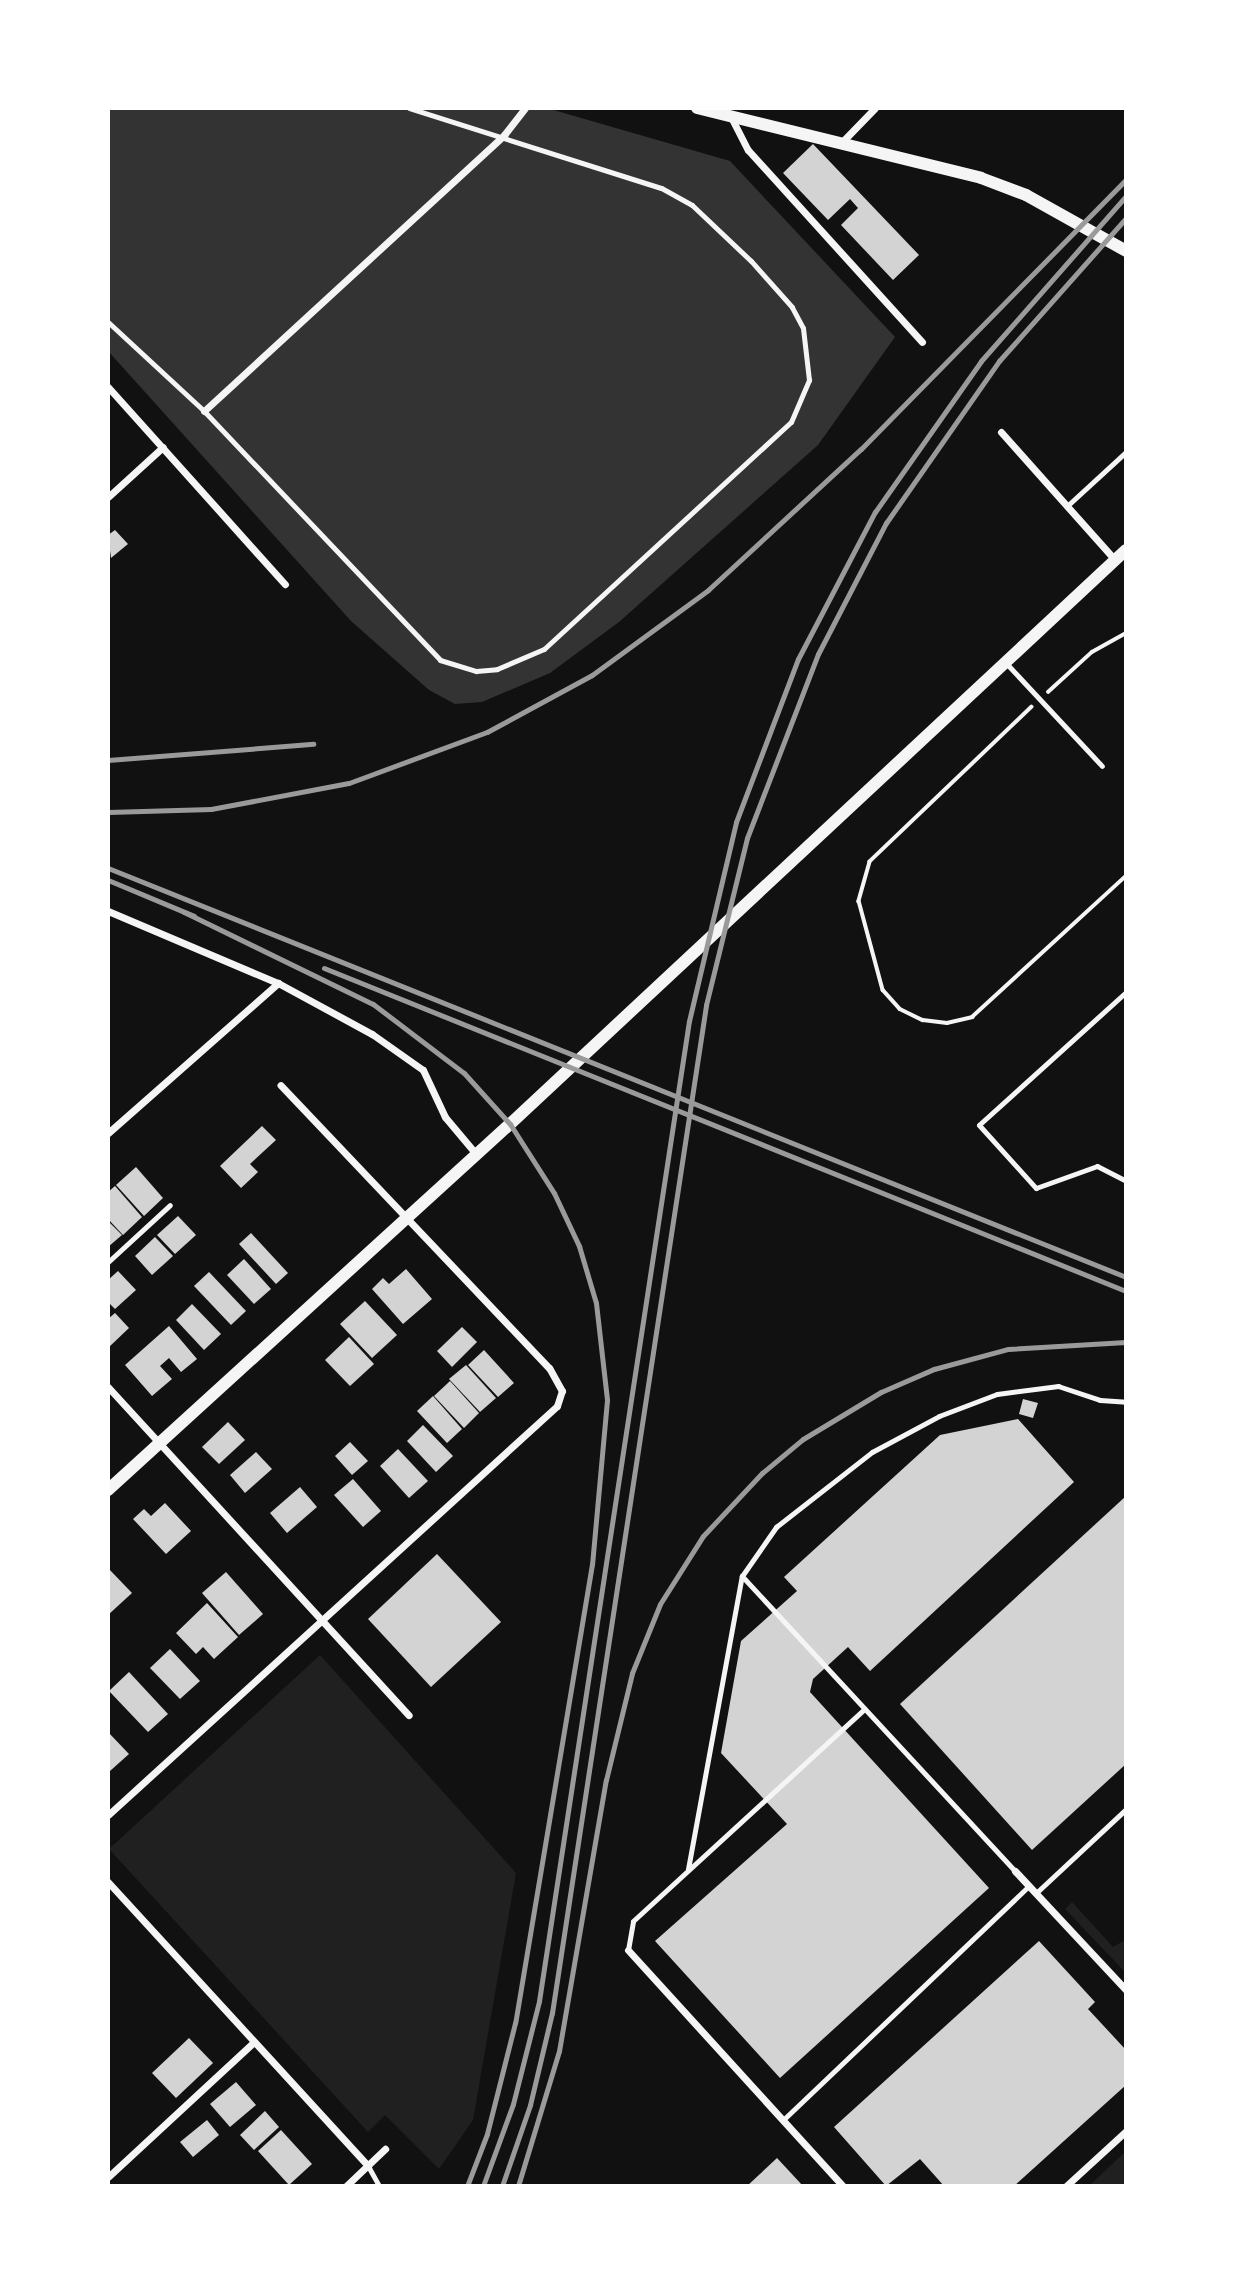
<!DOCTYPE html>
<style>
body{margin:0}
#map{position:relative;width:1234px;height:2294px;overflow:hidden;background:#111;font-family:Figtree,sans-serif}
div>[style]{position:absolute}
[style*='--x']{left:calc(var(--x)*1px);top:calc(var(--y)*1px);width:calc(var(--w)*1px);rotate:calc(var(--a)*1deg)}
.green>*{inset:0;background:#202020}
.water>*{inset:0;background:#333}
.building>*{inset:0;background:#d3d3d3}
.path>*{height:3.5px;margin:-1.75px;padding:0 1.75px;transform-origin:1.75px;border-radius:1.75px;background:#f5f5f5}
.service>*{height:5px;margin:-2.5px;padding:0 2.5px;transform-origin:2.5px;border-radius:2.5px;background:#f5f5f5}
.minor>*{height:7px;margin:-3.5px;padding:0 3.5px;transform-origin:3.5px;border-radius:3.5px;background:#f5f5f5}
.tertiary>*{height:12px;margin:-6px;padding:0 6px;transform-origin:6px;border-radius:6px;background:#f5f5f5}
.rail>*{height:5px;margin:-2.5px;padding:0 2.5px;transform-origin:2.5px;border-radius:2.5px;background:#9a9a9a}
span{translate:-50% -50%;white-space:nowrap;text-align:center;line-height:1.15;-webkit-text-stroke:6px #fff;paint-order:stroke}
.frame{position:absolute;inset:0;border:110px solid #fff;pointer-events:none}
</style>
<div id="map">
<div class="green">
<i style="clip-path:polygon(320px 1655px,516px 1873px,473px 2120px,439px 2169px,385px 2115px,368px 2132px,109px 1849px)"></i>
<i style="clip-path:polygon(1072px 1902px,1113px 1947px,1125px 1940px,1125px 1972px,1065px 1909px)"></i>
<i style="clip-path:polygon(1125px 2152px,1125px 2185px,1090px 2185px)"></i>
</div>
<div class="water">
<i style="clip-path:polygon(108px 109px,550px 109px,730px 161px,895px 337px,818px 445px,619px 622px,550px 673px,482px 702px,455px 704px,429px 690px,351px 621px,109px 352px)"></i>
</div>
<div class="building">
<i style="clip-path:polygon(813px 144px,919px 255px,893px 280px,841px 225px,858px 208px,850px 199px,828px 220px,783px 173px)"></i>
<i style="clip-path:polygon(115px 530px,128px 544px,111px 558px,108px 535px)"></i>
<i style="clip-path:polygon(262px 1126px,276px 1140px,250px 1164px,258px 1172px,241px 1188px,220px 1166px)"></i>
<i style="clip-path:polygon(136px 1167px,163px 1198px,144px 1216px,116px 1185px)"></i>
<i style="clip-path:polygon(115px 1186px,142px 1217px,123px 1235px,108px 1219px,108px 1192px)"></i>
<i style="clip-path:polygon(178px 1216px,196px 1235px,175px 1254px,157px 1235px)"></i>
<i style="clip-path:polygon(108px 1221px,122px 1235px,108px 1247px)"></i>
<i style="clip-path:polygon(251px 1233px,288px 1273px,276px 1284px,239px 1244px)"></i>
<i style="clip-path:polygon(155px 1237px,173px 1256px,152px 1275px,135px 1256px)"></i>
<i style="clip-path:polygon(244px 1259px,271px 1289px,254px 1304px,227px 1275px)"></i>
<i style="clip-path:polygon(406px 1269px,432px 1299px,403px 1324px,372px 1289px,383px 1278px,389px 1284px)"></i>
<i style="clip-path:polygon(118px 1271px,136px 1290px,115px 1309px,108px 1302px,108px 1280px)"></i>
<i style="clip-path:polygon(209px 1272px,246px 1311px,231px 1325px,194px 1286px)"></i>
<i style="clip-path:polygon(365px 1301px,397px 1335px,372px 1358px,340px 1324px)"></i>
<i style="clip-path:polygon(192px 1304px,221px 1334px,204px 1350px,176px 1320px)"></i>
<i style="clip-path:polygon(115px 1313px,129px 1328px,108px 1348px,108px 1319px)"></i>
<i style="clip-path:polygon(169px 1326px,197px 1359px,181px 1372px,169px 1358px,160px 1366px,172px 1379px,152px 1396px,125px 1365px)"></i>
<i style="clip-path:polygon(462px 1327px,477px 1342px,452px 1367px,437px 1351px)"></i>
<i style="clip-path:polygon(349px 1337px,374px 1364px,350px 1386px,325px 1360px)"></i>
<i style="clip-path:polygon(484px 1350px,514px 1383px,498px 1397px,468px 1365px)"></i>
<i style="clip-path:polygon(466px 1365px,496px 1398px,480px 1412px,449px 1379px)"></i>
<i style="clip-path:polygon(450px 1381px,479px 1413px,464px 1428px,434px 1396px)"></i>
<i style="clip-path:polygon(433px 1396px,462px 1429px,447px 1443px,417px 1411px)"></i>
<i style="clip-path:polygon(1023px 1399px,1038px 1403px,1033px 1418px,1019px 1414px)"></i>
<i style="clip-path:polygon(1018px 1419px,1074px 1482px,870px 1671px,848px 1647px,813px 1679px,810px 1692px,989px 1888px,780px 2078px,655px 1941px,787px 1824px,721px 1753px,741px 1641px,797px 1591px,784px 1577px,940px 1435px)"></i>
<i style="clip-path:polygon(228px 1422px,245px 1440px,219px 1464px,202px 1447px)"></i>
<i style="clip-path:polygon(423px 1425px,453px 1456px,436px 1472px,407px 1441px)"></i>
<i style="clip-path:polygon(350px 1442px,368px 1461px,352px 1475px,335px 1456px)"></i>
<i style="clip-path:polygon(398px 1449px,428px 1481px,409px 1498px,380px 1466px)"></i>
<i style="clip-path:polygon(256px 1452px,272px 1469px,245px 1493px,230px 1475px)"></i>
<i style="clip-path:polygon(353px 1479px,381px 1511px,363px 1527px,334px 1495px)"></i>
<i style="clip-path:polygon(300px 1487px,317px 1507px,287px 1533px,270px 1513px)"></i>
<i style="clip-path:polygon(1126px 1496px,1126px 1764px,1032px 1850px,900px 1704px)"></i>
<i style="clip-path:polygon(165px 1503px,191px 1531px,166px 1554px,133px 1519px,144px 1509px,151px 1516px)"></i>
<i style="clip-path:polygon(437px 1554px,501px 1622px,431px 1687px,368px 1619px)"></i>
<i style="clip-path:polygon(108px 1568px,132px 1593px,108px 1615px)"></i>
<i style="clip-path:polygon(226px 1572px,263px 1614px,239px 1635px,202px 1593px)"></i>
<i style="clip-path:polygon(207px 1603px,238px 1637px,214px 1659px,203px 1647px,196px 1654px,176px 1633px)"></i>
<i style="clip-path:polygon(170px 1649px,200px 1681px,180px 1699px,150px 1668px)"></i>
<i style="clip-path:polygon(129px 1672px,168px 1714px,148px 1732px,109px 1691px)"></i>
<i style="clip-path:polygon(108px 1732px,129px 1754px,110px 1771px,108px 1769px)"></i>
<i style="clip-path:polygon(1039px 1941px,1095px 2002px,1088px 2009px,1126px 2050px,1126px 2085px,1014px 2186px,944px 2186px,920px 2159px,886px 2186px,834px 2127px)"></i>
<i style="clip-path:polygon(189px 2038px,213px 2063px,176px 2098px,152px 2073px)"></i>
<i style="clip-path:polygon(236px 2082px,256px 2105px,230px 2127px,210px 2104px)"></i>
<i style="clip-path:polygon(265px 2111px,279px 2127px,254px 2150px,240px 2135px)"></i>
<i style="clip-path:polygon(207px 2120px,219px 2135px,193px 2157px,180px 2142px)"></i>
<i style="clip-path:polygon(281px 2130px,312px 2164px,289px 2185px,258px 2151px)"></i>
<i style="clip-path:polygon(777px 2158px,803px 2186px,747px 2186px)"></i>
</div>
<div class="path">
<i style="--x:1048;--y:692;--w:59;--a:-42.3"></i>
<i style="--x:1092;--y:652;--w:39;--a:-29"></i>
<i style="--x:1032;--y:707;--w:224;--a:136.3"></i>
<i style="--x:870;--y:862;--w:41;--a:105.8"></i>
<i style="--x:859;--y:901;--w:92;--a:74.9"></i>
<i style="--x:883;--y:990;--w:25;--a:48"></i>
<i style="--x:900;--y:1009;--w:25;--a:26"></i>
<i style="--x:923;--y:1020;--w:24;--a:7"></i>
<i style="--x:947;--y:1023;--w:26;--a:-13"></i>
<i style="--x:972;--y:1017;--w:209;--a:-42.5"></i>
</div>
<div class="service">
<i style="--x:108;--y:322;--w:131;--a:42.8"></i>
<i style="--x:204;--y:411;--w:343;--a:46.5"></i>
<i style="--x:440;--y:660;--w:38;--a:17"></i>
<i style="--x:476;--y:671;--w:21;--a:-5"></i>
<i style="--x:497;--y:669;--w:51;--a:-23.1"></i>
<i style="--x:544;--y:649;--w:335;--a:-42.6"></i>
<i style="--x:791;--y:422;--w:46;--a:-66.8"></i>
<i style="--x:809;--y:380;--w:52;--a:-96.6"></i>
<i style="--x:803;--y:328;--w:24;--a:-118"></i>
<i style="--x:792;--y:307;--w:62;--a:-131.7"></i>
<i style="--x:751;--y:261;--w:81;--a:-136.5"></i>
<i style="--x:692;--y:205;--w:35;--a:-151"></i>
<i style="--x:661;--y:188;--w:264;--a:-162.4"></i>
<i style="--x:1067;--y:506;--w:80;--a:-42.5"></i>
<i style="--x:1005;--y:662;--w:142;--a:47"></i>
<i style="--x:1126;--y:992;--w:198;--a:137.9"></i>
<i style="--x:979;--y:1125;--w:85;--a:47.9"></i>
<i style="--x:1036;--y:1188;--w:65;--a:-19.8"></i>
<i style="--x:1097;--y:1166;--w:33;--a:27"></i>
<i style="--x:108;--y:1262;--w:84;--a:-42.6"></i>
<i style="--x:688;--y:1869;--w:298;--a:-79.6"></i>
<i style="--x:1015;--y:1871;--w:402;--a:-132.8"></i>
<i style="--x:742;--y:1576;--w:60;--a:-55.2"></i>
<i style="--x:776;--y:1527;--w:122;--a:-38"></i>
<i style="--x:872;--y:1452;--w:76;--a:-28.2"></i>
<i style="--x:939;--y:1416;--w:62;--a:-20.8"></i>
<i style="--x:997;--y:1394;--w:62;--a:-7.5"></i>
<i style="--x:1058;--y:1386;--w:44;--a:18.4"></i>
<i style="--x:1100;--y:1400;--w:26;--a:4"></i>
<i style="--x:1036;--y:1893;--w:123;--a:-43"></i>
<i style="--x:628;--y:1950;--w:29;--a:-80"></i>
<i style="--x:633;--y:1921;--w:314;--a:-42.5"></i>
<i style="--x:783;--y:2120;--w:340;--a:-43.6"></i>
<i style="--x:368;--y:2166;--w:23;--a:61"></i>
</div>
<div class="minor">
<i style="--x:731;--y:117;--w:37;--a:63"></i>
<i style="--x:748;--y:150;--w:259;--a:47.8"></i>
<i style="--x:842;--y:142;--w:47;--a:-45.9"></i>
<i style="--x:108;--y:387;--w:265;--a:48.1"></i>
<i style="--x:204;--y:411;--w:408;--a:-42.6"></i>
<i style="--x:504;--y:135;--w:34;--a:-52"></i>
<i style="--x:1001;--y:432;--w:171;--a:48.3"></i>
<i style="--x:108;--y:497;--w:74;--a:-42.3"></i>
<i style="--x:108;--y:911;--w:185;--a:23"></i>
<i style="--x:278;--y:983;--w:107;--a:28.5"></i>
<i style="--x:372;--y:1034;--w:62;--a:35.2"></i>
<i style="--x:423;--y:1070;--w:52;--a:64.9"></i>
<i style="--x:445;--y:1117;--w:48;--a:50"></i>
<i style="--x:108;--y:1133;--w:227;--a:-41.4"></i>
<i style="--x:108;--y:1387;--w:445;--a:47.5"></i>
<i style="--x:108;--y:1815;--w:607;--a:-42.33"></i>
<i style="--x:557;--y:1406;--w:16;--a:-72"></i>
<i style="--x:562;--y:1391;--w:26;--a:-119"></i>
<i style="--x:549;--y:1368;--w:390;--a:-133.5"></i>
<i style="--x:1015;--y:1871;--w:163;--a:47"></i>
<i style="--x:108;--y:1882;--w:385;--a:47.5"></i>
<i style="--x:628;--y:1950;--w:319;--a:47.7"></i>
<i style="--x:108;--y:2177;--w:199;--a:-42.8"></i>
<i style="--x:346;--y:2186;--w:54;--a:-43.5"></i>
<i style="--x:1066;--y:2186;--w:81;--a:-42.5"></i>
</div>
<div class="tertiary">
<i style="--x:697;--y:108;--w:292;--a:13.8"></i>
<i style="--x:981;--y:178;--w:48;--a:20.7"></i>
<i style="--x:1026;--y:195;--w:115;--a:29.2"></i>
<i style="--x:108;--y:1490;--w:544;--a:-42.32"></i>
<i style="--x:510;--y:1124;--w:842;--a:-42.98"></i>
</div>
<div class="rail">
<i style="--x:108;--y:760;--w:206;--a:-4.5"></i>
<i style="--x:108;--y:812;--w:103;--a:-1.7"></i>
<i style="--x:211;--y:809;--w:140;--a:-10.7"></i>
<i style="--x:349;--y:783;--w:147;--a:-20.3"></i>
<i style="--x:487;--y:732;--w:119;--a:-28.5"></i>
<i style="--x:592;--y:675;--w:144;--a:-36.2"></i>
<i style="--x:708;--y:590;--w:208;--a:-42.7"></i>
<i style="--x:861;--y:449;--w:378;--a:-45.5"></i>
<i style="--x:108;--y:868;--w:1097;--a:21.89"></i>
<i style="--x:108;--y:880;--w:93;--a:22.7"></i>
<i style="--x:184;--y:912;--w:210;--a:26"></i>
<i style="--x:373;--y:1004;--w:114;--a:37.2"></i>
<i style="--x:464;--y:1073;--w:69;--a:48"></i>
<i style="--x:510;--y:1124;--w:82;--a:57.5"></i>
<i style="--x:554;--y:1193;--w:59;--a:64.7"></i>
<i style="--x:579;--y:1246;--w:59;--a:73.4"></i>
<i style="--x:596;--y:1303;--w:98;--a:83.5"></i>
<i style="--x:607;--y:1400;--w:165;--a:95.2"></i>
<i style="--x:592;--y:1564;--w:465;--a:99.5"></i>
<i style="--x:515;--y:2023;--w:114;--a:104.2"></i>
<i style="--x:487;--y:2134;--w:56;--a:111"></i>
<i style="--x:324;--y:968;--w:865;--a:21.94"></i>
<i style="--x:483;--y:2186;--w:87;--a:-69.9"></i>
<i style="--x:513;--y:2104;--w:106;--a:-75.8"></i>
<i style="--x:539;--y:2001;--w:991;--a:-81.3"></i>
<i style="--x:689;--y:1021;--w:204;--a:-76.7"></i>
<i style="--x:736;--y:822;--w:174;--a:-69.2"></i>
<i style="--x:798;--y:659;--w:166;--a:-62.4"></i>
<i style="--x:875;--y:512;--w:184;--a:-54.9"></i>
<i style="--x:981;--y:361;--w:220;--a:-48.7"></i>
<i style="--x:502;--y:2186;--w:86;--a:-70.9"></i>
<i style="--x:530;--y:2105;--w:95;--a:-76.6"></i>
<i style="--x:552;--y:2013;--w:1020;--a:-81.31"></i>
<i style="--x:706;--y:1005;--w:172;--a:-76.2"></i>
<i style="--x:747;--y:838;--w:197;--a:-68.9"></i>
<i style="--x:818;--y:654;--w:148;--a:-62.6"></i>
<i style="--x:886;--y:523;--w:198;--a:-55.1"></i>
<i style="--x:999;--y:361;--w:191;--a:-48.4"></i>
<i style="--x:518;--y:2186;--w:141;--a:-73.1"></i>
<i style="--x:559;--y:2051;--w:275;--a:-80.2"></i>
<i style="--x:606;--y:1780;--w:110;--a:-76.3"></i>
<i style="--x:632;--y:1673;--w:74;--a:-67.9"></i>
<i style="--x:660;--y:1604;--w:80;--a:-57.7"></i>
<i style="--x:703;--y:1536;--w:86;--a:-46.9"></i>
<i style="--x:762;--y:1473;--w:53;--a:-39.7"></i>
<i style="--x:803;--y:1439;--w:91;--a:-31.1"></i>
<i style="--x:881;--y:1392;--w:58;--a:-23.5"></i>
<i style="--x:934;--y:1369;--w:77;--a:-15.1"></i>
<i style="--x:1008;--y:1349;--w:118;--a:-3.4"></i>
</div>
<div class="frame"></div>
</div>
